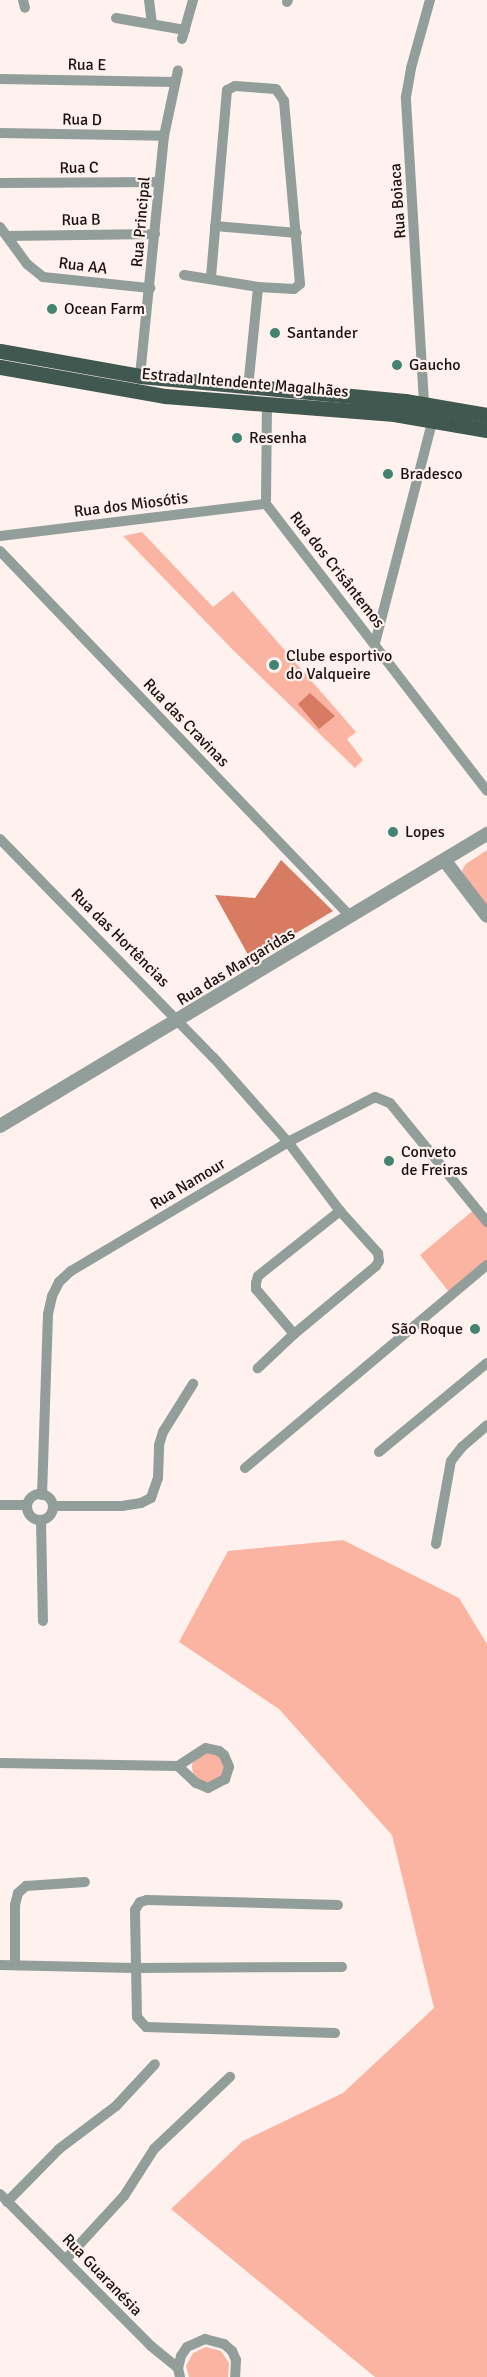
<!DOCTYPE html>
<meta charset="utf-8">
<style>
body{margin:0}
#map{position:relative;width:487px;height:2377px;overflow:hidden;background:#fef1ee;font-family:Signika,sans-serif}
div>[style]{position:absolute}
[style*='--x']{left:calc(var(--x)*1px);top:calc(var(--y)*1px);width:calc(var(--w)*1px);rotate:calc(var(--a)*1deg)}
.green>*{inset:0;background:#fab4a1}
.round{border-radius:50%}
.water>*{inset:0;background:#d77b63}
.minor>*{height:10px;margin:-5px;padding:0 5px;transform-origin:5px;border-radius:5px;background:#919e9a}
.minor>.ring{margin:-5px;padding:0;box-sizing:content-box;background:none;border:10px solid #919e9a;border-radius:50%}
.tertiary>*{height:14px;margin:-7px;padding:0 7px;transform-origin:7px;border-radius:7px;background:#919e9a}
.primary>*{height:15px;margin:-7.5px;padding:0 7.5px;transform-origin:7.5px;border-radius:7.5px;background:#415851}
.dots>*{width:16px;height:16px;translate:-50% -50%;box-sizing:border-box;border:3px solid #fef1ee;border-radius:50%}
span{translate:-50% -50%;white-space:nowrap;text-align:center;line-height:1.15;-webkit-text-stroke:4.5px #fef1ee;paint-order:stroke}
.street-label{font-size:16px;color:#1b110e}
.poi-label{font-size:16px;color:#1b110e}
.left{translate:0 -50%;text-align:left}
.right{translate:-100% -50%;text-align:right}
</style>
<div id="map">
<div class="green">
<i style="clip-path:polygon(142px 532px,213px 607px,233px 591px,356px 732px,347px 739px,363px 760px,355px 768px,232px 649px,123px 536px)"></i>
<i style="clip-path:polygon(487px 850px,487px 906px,464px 879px,462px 870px,466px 864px)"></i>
<i style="clip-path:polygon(475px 1209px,487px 1226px,487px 1260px,449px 1292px,420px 1255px)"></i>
<i style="clip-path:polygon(343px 1540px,459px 1598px,487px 1644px,487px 2377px,375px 2377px,171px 2209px,243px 2141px,343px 2093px,434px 2008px,392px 1835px,279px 1709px,179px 1642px,228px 1551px)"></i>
<i class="round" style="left:192px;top:1751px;width:32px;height:32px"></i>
<i style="clip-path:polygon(206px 2347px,221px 2351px,229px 2363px,228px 2377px,189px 2377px,186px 2366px,193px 2353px)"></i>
</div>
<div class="water">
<i style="clip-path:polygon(310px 693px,335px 716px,319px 729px,298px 704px)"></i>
<i style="clip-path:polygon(281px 860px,333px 911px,251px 960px,215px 895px,255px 898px)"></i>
</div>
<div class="minor">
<i style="--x:23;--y:0;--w:8;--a:76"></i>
<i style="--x:149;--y:0;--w:23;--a:83"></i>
<i style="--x:287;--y:2;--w:2;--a:-63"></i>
<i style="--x:116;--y:18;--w:70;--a:9.9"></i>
<i style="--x:182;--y:39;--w:41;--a:-74.2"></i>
<i style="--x:0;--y:79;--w:174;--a:1"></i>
<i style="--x:0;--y:133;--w:164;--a:1"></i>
<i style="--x:0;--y:183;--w:159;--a:-0.4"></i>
<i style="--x:215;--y:226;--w:82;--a:4.9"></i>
<i style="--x:0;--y:227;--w:46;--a:53.9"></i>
<i style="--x:27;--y:264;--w:21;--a:39"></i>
<i style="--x:43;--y:277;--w:108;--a:5.9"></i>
<i style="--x:7;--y:236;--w:148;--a:-0.8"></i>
<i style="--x:184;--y:275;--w:75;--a:9.2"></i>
<i style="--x:258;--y:287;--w:36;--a:3"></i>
<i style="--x:294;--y:289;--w:8;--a:-40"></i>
<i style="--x:300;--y:284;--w:184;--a:-95"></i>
<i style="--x:284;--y:101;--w:14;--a:-124"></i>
<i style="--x:276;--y:89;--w:41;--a:-175.8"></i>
<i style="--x:235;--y:86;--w:9;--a:153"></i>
<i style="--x:227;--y:90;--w:189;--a:94.9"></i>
<i style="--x:140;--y:376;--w:241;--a:-84.3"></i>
<i style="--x:164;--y:136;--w:67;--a:-78"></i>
<i style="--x:248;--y:388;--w:101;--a:-84.3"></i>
<i style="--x:424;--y:403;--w:307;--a:-93.4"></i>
<i style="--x:406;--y:97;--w:29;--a:-80"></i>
<i style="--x:411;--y:68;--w:71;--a:-74.4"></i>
<i style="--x:267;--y:405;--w:99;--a:90.6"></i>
<i style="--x:266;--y:504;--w:362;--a:52.4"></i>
<i style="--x:0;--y:536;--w:268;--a:-6.9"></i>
<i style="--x:0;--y:551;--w:506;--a:46.2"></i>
<i style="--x:375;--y:643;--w:231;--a:-75.5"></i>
<i style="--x:0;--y:839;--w:306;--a:45.7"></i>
<i style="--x:214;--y:1058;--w:112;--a:48.6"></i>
<i style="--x:288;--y:1142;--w:86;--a:53"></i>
<i style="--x:340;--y:1211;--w:57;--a:47.9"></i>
<i style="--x:378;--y:1253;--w:8;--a:83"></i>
<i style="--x:379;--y:1261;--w:6;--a:121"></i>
<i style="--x:376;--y:1266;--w:107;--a:140.3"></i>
<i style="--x:294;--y:1334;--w:50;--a:136.6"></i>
<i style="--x:294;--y:1334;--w:59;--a:-130.2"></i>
<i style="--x:256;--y:1289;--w:6;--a:-90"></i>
<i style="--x:256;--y:1283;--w:7;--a:-74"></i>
<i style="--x:258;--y:1276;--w:105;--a:-38.4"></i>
<i style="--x:379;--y:1452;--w:140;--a:-39.5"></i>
<i style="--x:245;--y:1468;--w:316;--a:-40"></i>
<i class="ring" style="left:27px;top:1494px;width:16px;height:16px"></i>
<i style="--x:42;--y:1495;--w:181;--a:-88.1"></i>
<i style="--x:48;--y:1314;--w:18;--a:-77"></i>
<i style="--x:52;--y:1296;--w:16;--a:-63"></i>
<i style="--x:59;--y:1282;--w:16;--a:-43"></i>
<i style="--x:71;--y:1271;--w:252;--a:-30.7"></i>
<i style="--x:288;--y:1142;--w:98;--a:-27.3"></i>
<i style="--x:375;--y:1097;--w:16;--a:22"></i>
<i style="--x:390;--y:1103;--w:154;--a:50.8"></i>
<i style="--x:0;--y:1505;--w:27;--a:0"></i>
<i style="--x:53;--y:1506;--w:69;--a:0"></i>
<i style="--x:122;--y:1506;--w:19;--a:-9"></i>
<i style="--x:141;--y:1503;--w:11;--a:-27"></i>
<i style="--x:151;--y:1498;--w:21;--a:-71"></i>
<i style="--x:158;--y:1478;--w:33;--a:-88"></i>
<i style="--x:159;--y:1445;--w:14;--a:-73"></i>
<i style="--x:163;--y:1432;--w:57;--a:-58"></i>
<i style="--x:41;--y:1520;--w:101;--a:88.9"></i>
<i style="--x:436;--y:1544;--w:84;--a:-79.8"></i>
<i style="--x:451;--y:1461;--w:18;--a:-52"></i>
<i style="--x:462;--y:1447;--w:33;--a:-41"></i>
<i style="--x:206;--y:1748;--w:13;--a:13"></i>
<i style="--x:219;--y:1751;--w:6;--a:39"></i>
<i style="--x:224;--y:1755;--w:13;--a:67"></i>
<i style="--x:229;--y:1767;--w:13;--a:108"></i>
<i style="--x:225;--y:1779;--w:19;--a:152"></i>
<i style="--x:208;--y:1788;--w:13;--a:-157"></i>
<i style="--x:196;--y:1783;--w:25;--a:-137"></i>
<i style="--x:178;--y:1766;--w:33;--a:-33"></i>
<i style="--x:0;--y:1763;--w:178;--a:1"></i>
<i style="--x:0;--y:1965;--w:134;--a:1.3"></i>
<i style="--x:134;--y:1968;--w:208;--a:-0.3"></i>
<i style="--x:15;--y:1965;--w:60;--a:-90"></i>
<i style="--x:15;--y:1905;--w:12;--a:-76"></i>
<i style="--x:18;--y:1893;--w:11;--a:-41"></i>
<i style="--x:26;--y:1886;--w:59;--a:-3.9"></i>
<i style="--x:335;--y:2033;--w:189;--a:-178.2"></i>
<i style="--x:146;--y:2027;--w:13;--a:-132"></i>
<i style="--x:137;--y:2017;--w:107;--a:-91.1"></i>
<i style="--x:135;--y:1910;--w:9;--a:-58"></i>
<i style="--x:140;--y:1902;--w:7;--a:-16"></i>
<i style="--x:147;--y:1900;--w:191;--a:1.5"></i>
<i style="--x:0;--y:2194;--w:214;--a:45.2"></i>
<i style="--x:151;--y:2346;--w:35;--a:39"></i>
<i style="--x:7;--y:2202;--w:74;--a:-45.5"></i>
<i style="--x:59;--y:2149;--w:71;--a:-37"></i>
<i style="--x:116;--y:2106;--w:57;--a:-47.1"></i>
<i style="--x:66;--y:2259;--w:86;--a:-47.4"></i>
<i style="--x:124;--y:2196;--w:56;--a:-57.4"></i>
<i style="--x:154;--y:2149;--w:105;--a:-43.5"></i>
<i style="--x:180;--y:2377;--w:9;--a:-103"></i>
<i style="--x:178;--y:2368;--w:12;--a:-76"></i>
<i style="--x:181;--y:2356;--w:11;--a:-56"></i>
<i style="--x:187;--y:2347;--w:20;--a:-24"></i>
<i style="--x:205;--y:2339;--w:20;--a:15"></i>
<i style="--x:224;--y:2344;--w:11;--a:41"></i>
<i style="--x:232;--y:2351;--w:10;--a:66"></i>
<i style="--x:236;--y:2360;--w:17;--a:93"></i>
</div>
<div class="tertiary">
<i style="--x:445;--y:861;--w:69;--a:52.6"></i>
<i style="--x:0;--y:1126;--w:568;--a:-30.95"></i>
</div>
<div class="primary">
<i style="--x:0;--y:351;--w:142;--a:10.1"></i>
<i style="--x:140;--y:376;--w:266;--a:5.4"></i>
<i style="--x:405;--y:401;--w:83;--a:9.7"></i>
<i style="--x:0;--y:367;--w:168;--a:10"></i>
<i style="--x:165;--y:396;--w:230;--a:4.5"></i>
<i style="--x:394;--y:414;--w:94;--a:9.8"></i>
</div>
<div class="dots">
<i style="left:52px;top:309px;background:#438372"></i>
<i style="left:275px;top:333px;background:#438372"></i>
<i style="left:397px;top:365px;background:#438372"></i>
<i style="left:237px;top:438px;background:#438372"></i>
<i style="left:388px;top:474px;background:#438372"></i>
<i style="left:274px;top:665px;background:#438372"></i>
<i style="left:393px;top:832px;background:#438372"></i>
<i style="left:389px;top:1161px;background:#438372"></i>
<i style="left:475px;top:1329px;background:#438372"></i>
</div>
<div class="street-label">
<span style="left:87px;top:65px;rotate:1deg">Rua E</span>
<span style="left:82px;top:120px;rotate:1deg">Rua D</span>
<span style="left:79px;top:168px;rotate:-1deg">Rua C</span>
<span style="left:398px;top:201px;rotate:-94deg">Rua Boiaca</span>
<span style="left:81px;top:220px;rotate:-1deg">Rua B</span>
<span style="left:141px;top:222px;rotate:-85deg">Rua Principal</span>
<span style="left:83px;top:266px;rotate:7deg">Rua AA</span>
<span style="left:245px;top:383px;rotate:5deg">Estrada Intendente Magalhães</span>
<span style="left:131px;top:505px;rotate:-7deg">Rua dos Miosótis</span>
<span style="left:337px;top:570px;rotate:52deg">Rua dos Crisântemos</span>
<span style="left:186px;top:723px;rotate:46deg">Rua das Cravinas</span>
<span style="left:120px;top:938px;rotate:45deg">Rua das Hortências</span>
<span style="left:236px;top:967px;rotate:-31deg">Rua das Margaridas</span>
<span style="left:188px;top:1184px;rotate:-31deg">Rua Namour</span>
<span style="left:102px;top:2275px;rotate:46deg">Rua Guaranésia</span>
</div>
<div class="poi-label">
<span class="left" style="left:64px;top:309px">Ocean Farm</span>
<span class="left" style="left:287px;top:333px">Santander</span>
<span class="left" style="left:409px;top:365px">Gaucho</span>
<span class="left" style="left:249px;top:438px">Resenha</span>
<span class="left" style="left:400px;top:474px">Bradesco</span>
<span class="left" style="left:286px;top:665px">Clube esportivo<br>do Valqueire</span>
<span class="left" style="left:405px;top:832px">Lopes</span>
<span class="left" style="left:401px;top:1161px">Conveto<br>de Freiras</span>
<span class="right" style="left:463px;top:1329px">São Roque</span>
</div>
</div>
